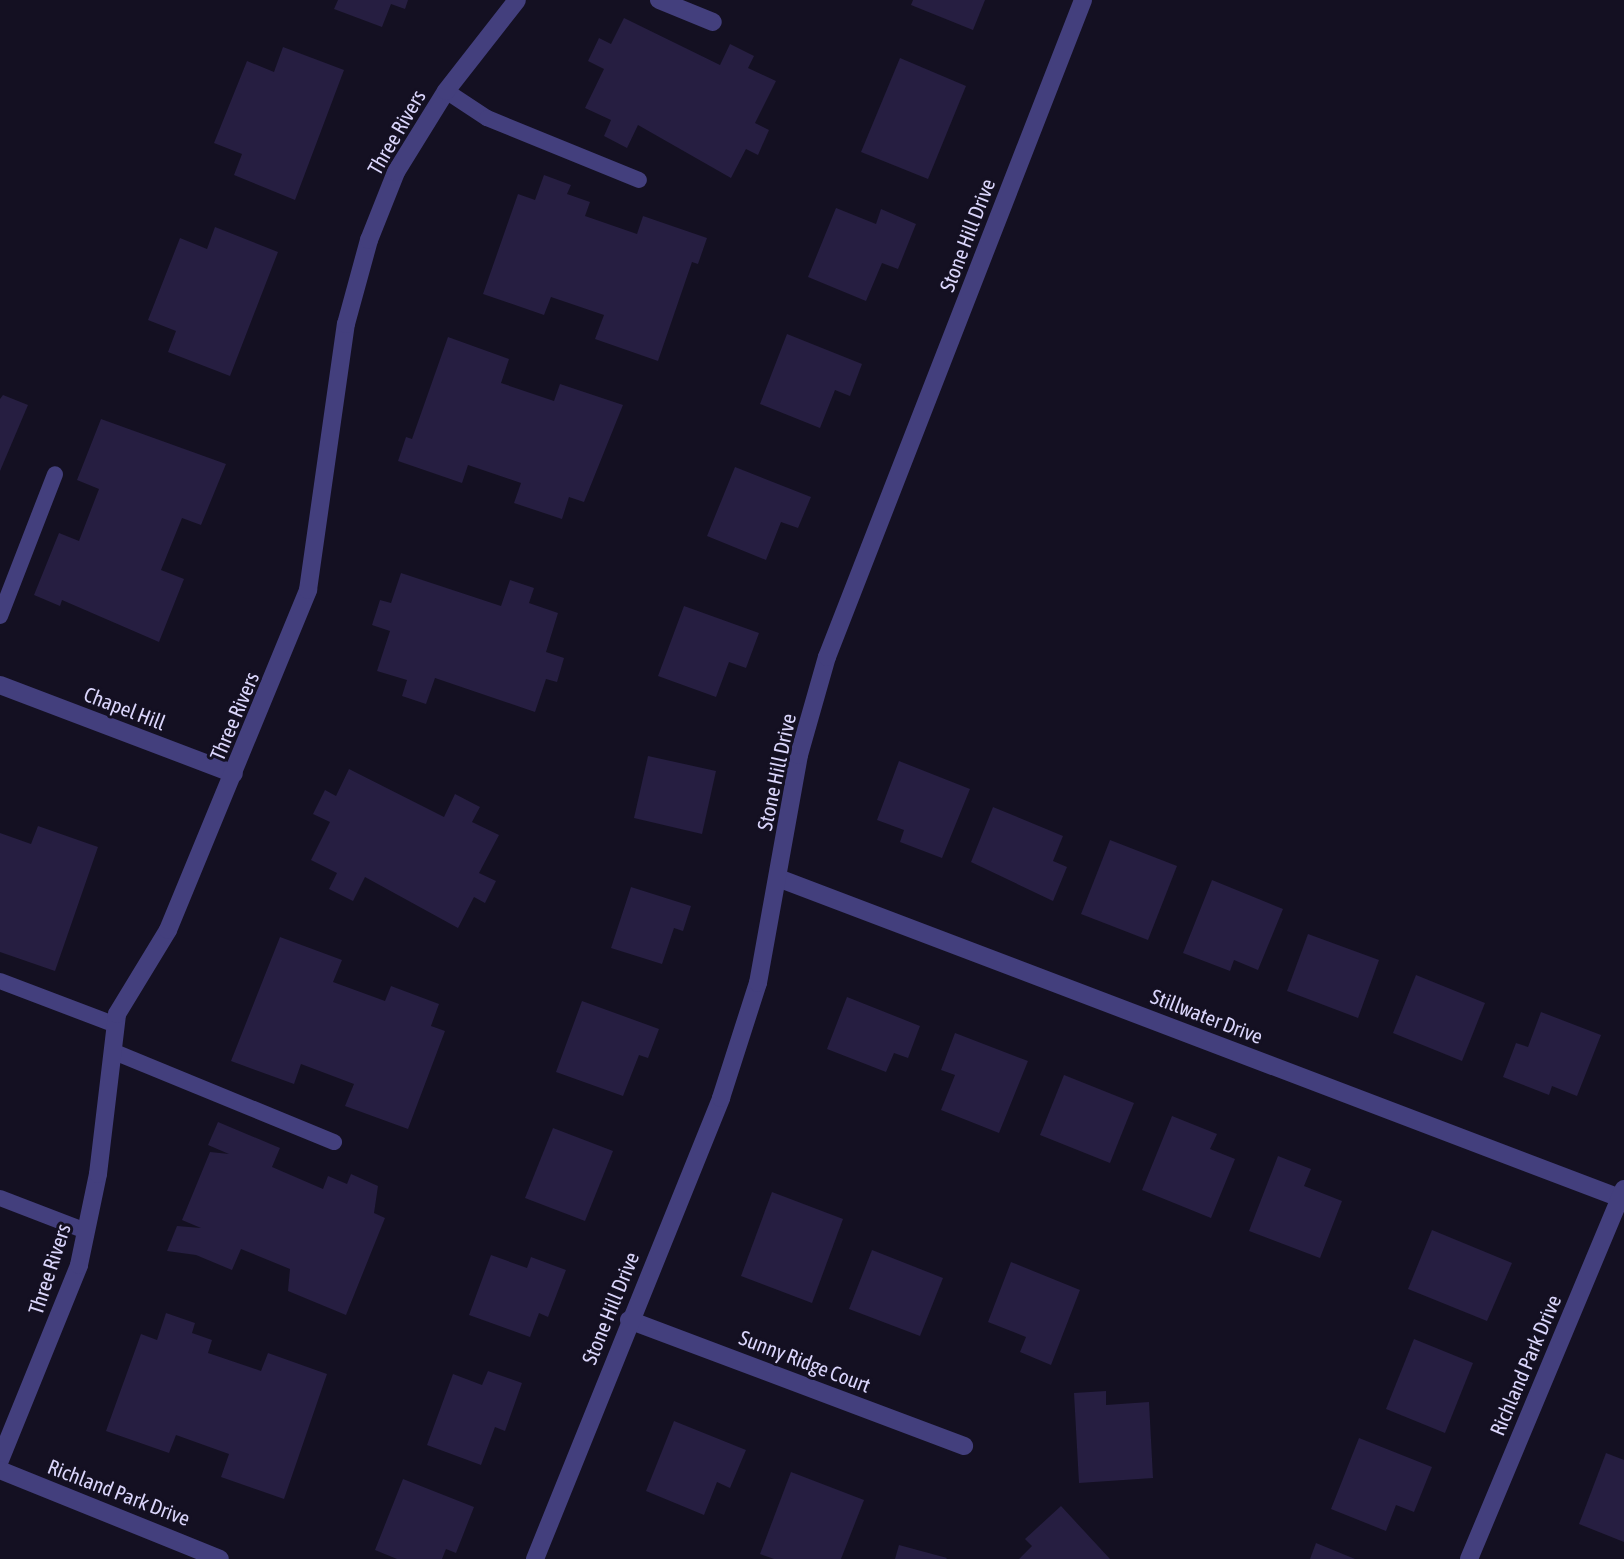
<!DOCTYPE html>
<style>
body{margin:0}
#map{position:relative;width:1624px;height:1559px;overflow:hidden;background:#141022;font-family:"Asap Condensed",sans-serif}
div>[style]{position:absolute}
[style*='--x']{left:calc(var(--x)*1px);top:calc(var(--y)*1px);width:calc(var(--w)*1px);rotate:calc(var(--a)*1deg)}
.building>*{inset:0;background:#261e41}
.service>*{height:16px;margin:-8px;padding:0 8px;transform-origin:8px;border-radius:8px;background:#433f7d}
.minor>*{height:18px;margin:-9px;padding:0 9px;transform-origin:9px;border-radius:9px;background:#433f7d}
span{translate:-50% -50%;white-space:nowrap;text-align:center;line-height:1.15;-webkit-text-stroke:6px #141022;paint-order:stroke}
.street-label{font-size:21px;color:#dad5fb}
</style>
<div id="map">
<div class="building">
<i style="clip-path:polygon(338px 0,408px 0,405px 9px,391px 4px,382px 27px,334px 9px)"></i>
<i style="clip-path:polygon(913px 0,985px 0,973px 30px,911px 5px)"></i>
<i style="clip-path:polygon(624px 18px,720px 65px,730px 44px,754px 56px,748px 68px,776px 81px,755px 123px,769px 130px,758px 155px,746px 149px,731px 178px,638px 125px,627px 148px,604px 136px,611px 120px,585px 108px,604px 69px,588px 61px,599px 38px,611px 44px)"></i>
<i style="clip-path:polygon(283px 47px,344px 70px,295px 200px,234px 175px,242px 154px,214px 143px,247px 61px,274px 72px)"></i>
<i style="clip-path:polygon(900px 58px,966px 86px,928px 179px,861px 152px)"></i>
<i style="clip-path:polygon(544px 175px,571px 185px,567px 194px,590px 202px,585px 216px,637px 234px,643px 216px,707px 238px,698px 264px,692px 262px,658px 361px,595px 339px,604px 315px,551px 297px,544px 315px,483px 294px,518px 194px,535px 200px)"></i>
<i style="clip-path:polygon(836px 208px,876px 224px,881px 209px,916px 224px,898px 269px,882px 263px,866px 301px,808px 277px)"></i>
<i style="clip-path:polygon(215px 227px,278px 252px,230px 376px,168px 352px,176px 331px,148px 320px,180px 238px,207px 249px)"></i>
<i style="clip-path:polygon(787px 334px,862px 364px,850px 396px,835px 390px,820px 428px,760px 404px)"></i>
<i style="clip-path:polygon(448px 337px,509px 359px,501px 383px,554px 401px,560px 384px,623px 405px,584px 502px,569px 497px,562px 519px,514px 503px,521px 483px,468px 465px,462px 483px,398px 461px,406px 437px,412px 439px)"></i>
<i style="clip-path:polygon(3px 395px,28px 405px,0 471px,0 399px)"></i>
<i style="clip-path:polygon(101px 419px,226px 464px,201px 525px,182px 518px,161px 570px,184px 579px,159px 642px,62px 600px,60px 606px,34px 595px,59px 533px,79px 541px,99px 489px,77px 480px)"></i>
<i style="clip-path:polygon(735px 467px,811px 497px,798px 528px,781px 522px,766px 560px,707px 536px)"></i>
<i style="clip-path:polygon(401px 573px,501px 606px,510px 580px,534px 588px,529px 603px,558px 613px,546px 652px,564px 658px,557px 682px,546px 679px,535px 712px,435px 678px,426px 704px,402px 696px,407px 680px,377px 671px,390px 631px,372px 625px,380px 600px,391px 603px)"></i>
<i style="clip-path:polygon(684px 606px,759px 633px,746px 668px,729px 662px,716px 697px,658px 676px)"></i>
<i style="clip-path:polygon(648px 756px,716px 771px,702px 834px,634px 818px)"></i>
<i style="clip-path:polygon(899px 761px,970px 789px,942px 858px,900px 842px,904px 830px,877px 820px)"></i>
<i style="clip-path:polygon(349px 769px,444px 817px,455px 794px,480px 807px,472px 822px,499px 835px,479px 873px,496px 881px,485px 903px,474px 897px,458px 928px,365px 877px,353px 901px,329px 889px,337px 873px,311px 860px,330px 822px,313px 814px,325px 790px,336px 796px)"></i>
<i style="clip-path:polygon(993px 807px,1063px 836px,1053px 861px,1067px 867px,1053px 901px,971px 862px)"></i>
<i style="clip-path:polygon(38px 826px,98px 847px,55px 971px,0 952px,0 833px,31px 844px)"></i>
<i style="clip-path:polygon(1110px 840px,1177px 866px,1148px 940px,1081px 914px)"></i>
<i style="clip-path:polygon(1212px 880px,1283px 909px,1258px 970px,1234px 960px,1230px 971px,1183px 953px)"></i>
<i style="clip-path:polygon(631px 887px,691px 906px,683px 931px,674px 928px,662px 964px,611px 948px)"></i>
<i style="clip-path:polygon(1308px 934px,1379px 960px,1358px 1018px,1287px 991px)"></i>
<i style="clip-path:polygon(280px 937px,342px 960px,333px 982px,385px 1001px,391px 986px,439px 1004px,431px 1026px,445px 1031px,408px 1129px,345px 1106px,354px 1084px,301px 1064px,294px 1084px,231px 1061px)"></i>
<i style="clip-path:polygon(1416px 975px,1485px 1003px,1462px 1061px,1393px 1033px)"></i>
<i style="clip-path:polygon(847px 997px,920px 1026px,908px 1058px,894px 1053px,886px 1072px,827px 1049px)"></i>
<i style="clip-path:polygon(582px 1001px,659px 1029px,648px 1058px,639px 1055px,623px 1096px,556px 1072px)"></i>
<i style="clip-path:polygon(1541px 1012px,1601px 1035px,1577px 1096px,1552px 1086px,1549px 1095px,1503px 1077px,1516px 1043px,1528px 1047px)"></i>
<i style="clip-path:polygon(955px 1033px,1028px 1061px,999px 1133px,941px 1110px,955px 1075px,941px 1070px)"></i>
<i style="clip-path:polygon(1064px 1075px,1134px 1103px,1110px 1163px,1040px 1135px)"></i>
<i style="clip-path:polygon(1172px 1116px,1217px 1134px,1210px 1149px,1235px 1159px,1211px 1218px,1142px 1190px)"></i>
<i style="clip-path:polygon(218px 1122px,280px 1148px,272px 1167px,323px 1189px,328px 1176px,347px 1184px,351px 1174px,378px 1186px,374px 1213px,385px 1218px,346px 1315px,288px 1291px,290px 1269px,241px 1249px,232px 1270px,196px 1255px,167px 1251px,177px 1226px,201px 1228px,182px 1220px,210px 1152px,229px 1154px,208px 1145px)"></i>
<i style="clip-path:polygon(553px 1128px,613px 1151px,585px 1221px,525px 1198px)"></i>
<i style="clip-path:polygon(1278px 1156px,1311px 1169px,1304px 1186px,1342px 1201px,1320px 1258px,1249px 1231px)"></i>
<i style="clip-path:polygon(772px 1192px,843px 1219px,812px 1303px,741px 1276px)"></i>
<i style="clip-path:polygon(1432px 1230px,1512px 1263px,1487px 1321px,1408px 1289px)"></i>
<i style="clip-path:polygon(872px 1250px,943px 1278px,920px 1336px,849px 1309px)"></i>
<i style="clip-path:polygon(491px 1255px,527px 1268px,531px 1257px,566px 1270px,548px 1317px,539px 1313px,530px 1337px,469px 1315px)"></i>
<i style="clip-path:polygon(1011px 1262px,1080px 1290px,1051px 1365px,1020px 1352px,1026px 1337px,988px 1322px)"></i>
<i style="clip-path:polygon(166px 1313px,195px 1323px,192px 1333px,212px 1340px,208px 1353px,261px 1371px,268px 1353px,327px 1374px,284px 1499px,221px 1477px,229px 1454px,176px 1435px,169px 1453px,106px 1431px,141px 1334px,157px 1340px)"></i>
<i style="clip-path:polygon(1414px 1339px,1473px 1363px,1445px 1433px,1386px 1409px)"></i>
<i style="clip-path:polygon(488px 1371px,522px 1383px,505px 1431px,495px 1427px,481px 1465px,427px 1445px,453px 1374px,482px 1385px)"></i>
<i style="clip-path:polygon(1106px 1391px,1106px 1405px,1149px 1402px,1153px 1478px,1079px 1483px,1074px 1393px)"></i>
<i style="clip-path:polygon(674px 1421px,746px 1450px,730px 1488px,717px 1482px,704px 1515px,646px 1491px)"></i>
<i style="clip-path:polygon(1359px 1438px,1432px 1467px,1414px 1512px,1396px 1505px,1386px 1531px,1331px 1509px)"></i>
<i style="clip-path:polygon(1606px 1453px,1624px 1460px,1624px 1542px,1579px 1524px)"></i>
<i style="clip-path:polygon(791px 1472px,864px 1500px,841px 1559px,774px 1559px,760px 1554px)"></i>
<i style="clip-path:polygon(403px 1479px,474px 1507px,456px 1553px,446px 1549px,442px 1559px,397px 1559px,375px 1550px)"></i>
<i style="clip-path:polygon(1061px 1506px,1110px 1559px,1019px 1559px,1032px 1546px,1025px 1539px)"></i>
<i style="clip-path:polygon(1316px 1543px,1355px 1559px,1310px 1559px)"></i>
<i style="clip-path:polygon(899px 1545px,947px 1558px,946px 1559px,895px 1559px)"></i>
</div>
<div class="service">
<i style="--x:446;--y:91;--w:49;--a:33.4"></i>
<i style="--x:487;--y:118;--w:164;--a:22.2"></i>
<i style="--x:0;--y:616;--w:152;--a:-68.8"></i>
<i style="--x:0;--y:981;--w:124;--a:20.8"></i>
<i style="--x:112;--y:1051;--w:240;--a:22.3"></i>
<i style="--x:0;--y:1198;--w:92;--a:21"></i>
</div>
<div class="minor">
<i style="--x:659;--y:0;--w:58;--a:22.2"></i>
<i style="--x:0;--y:685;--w:250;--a:20.8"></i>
<i style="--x:778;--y:878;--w:901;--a:20.81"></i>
<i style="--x:629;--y:1320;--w:358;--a:20.6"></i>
<i style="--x:0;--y:1460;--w:210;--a:-67.9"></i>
<i style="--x:79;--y:1265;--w:93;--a:-78.2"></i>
<i style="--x:98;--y:1174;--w:161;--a:-83.2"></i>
<i style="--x:117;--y:1014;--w:98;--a:-58.7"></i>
<i style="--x:168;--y:930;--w:368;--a:-67.6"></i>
<i style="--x:308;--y:590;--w:269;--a:-81.9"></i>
<i style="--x:346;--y:324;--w:87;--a:-74.7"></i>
<i style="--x:369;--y:240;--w:73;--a:-68.3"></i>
<i style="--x:396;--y:172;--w:95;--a:-58.3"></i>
<i style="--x:446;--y:91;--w:115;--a:-52"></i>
<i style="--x:0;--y:1470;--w:237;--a:22"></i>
<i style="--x:535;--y:1559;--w:497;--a:-68"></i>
<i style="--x:721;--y:1098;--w:121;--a:-72.2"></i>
<i style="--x:758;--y:983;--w:232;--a:-79.8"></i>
<i style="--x:799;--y:755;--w:102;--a:-74.1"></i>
<i style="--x:827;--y:657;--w:705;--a:-68.71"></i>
<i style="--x:1469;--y:1559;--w:401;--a:-67.3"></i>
</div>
<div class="street-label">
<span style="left:396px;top:132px;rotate:-60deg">Three Rivers</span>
<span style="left:967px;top:235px;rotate:-69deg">Stone Hill Drive</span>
<span style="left:125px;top:708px;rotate:21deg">Chapel Hill</span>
<span style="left:234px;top:716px;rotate:-67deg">Three Rivers</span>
<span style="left:776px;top:772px;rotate:-78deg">Stone Hill Drive</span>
<span style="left:1207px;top:1016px;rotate:21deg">Stillwater Drive</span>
<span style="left:49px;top:1269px;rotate:-72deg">Three Rivers</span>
<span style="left:610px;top:1308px;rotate:-68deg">Stone Hill Drive</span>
<span style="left:805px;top:1361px;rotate:21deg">Sunny Ridge Court</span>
<span style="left:1525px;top:1365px;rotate:-67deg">Richland Park Drive</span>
<span style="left:119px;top:1492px;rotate:21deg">Richland Park Drive</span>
</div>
</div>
